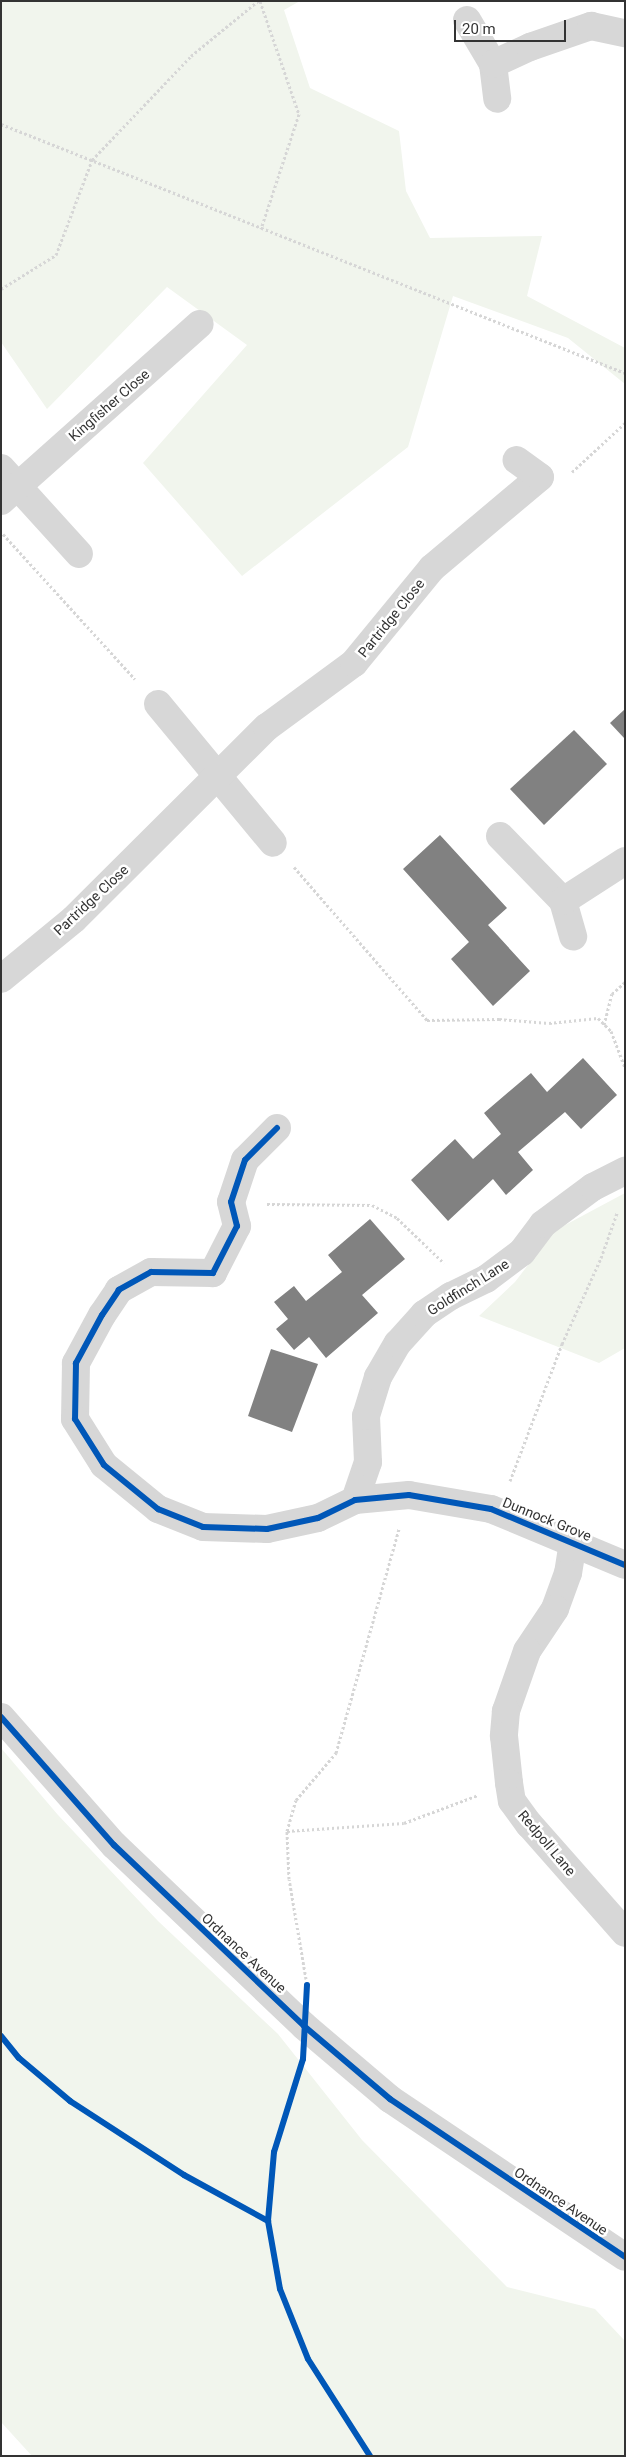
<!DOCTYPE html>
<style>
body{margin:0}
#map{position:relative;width:626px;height:2457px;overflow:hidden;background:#fff;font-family:Roboto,sans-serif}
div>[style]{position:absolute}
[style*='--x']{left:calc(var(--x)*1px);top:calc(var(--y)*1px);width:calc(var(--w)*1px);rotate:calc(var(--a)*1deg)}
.green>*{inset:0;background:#f1f5ed}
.building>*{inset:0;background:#818181}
.path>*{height:3px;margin-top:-1.5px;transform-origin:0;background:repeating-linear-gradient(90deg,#d6d6d6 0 2.5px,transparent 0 5px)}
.minor>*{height:28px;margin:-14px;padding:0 14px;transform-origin:14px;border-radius:14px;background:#d7d7d7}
.cycleway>*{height:6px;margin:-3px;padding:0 3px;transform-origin:3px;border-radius:3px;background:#0057b8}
span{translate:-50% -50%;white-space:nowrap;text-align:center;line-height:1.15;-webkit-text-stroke:5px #fff;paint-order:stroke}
.street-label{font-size:14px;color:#333}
.frame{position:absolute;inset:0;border:2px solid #333;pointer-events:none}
.scale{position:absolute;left:454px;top:20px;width:112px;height:22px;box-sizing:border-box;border:2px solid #333;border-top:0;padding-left:6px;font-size:15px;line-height:18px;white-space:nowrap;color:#333;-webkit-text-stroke:4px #fff;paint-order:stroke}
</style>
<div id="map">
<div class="green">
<i style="clip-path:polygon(1px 1px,300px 1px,284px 10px,310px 88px,399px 131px,406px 191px,430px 238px,542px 236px,527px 296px,625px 348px,625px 384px,568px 338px,453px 296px,408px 447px,242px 576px,143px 463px,247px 345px,167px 287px,47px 409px,1px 342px)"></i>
<i style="clip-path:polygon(625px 1193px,625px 1348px,599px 1363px,479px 1316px,515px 1282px,554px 1231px)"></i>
<i style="clip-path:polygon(1px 1748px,58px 1815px,158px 1921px,278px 2034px,362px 2140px,507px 2287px,595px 2309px,625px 2341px,625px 2456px,32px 2456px,1px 2422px)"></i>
</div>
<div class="building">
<i style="clip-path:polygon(625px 709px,625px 739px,610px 723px)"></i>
<i style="clip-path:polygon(574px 730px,607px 764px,544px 825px,510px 789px)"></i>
<i style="clip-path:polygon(440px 835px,507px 908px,488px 925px,530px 971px,493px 1006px,451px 959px,469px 942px,403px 869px)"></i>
<i style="clip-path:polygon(583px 1058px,617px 1095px,581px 1129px,565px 1112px,518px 1152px,533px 1170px,506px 1195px,493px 1179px,448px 1221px,411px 1180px,455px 1139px,473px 1159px,501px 1134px,484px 1113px,531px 1073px,547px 1092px)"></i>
<i style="clip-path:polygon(370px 1219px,405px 1259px,362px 1295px,378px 1313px,326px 1358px,309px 1337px,294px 1350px,276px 1329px,288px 1319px,274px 1302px,294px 1286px,306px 1301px,342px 1272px,328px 1255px)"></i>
<i style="clip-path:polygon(271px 1349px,318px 1364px,292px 1432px,248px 1416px)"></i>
</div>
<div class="path">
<i style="--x:260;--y:1;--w:120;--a:71"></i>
<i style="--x:299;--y:114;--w:121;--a:108.3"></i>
<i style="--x:1;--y:124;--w:672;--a:21.75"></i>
<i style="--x:1;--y:289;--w:65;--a:-31.7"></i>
<i style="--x:56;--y:255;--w:102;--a:-69.2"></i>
<i style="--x:92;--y:160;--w:144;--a:-46.4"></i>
<i style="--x:191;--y:56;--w:87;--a:-39.4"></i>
<i style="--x:572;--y:472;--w:72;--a:-42.8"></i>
<i style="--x:3;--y:534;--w:196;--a:47.7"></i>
<i style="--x:294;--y:867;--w:203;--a:49"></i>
<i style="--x:427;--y:1020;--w:72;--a:-0.8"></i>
<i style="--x:499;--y:1019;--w:50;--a:4.6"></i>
<i style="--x:549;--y:1023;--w:49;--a:-5.8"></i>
<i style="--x:598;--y:1018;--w:18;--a:45"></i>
<i style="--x:611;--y:1031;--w:40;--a:69"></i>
<i style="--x:604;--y:1025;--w:32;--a:-76"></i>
<i style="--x:612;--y:994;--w:18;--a:-43"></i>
<i style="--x:267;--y:1204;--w:105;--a:0.5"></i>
<i style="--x:372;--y:1205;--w:28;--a:27"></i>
<i style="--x:397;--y:1218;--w:65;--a:43.8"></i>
<i style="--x:510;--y:1481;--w:147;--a:-69.2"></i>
<i style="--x:562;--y:1344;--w:94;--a:-65.6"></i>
<i style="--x:601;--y:1258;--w:48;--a:-70.4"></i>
<i style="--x:287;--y:1831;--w:117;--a:-3.9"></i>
<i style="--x:404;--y:1823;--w:79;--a:-20.7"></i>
<i style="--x:306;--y:1979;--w:101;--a:-99.6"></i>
<i style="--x:289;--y:1879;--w:48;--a:-92.4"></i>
<i style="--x:287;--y:1831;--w:32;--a:-74"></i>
<i style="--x:296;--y:1800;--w:62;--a:-49.6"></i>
<i style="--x:336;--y:1753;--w:233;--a:-74.3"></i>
</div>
<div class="minor">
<i style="--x:467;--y:20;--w:51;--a:59.4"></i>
<i style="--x:493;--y:64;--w:35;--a:83"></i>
<i style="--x:493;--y:64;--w:41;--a:-24.7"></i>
<i style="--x:530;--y:47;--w:65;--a:-19"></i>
<i style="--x:591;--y:26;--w:35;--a:12"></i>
<i style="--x:1;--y:468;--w:116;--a:47.8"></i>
<i style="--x:1;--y:501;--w:266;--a:-41.7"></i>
<i style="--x:158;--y:704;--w:180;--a:50.4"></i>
<i style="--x:500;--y:836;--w:91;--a:45.9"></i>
<i style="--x:563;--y:901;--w:37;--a:74"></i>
<i style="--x:563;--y:901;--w:74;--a:-32.8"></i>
<i style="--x:1;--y:979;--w:94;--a:-39.4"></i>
<i style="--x:74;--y:919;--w:272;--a:-44.9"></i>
<i style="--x:267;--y:727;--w:108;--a:-36.3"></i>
<i style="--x:354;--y:663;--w:123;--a:-50.6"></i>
<i style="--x:432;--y:568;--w:141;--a:-40.1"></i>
<i style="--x:540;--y:477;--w:29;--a:-144"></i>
<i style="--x:277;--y:1128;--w:45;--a:135"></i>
<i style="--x:245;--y:1160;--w:44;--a:108.4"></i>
<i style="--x:231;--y:1202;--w:25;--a:76"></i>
<i style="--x:237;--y:1226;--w:53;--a:117.1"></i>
<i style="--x:213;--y:1273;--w:62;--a:-179.1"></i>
<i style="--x:151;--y:1272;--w:37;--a:151"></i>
<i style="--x:119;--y:1290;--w:30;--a:124"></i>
<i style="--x:102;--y:1315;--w:55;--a:118.4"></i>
<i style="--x:76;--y:1363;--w:56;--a:91"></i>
<i style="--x:75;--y:1419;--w:54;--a:57.8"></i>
<i style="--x:104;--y:1465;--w:70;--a:39.2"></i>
<i style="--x:158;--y:1509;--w:48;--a:21.8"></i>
<i style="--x:203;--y:1527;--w:64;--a:1.8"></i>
<i style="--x:267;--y:1529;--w:52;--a:-12.2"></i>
<i style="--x:318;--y:1518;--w:41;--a:-25.9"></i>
<i style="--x:355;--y:1500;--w:54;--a:-5.3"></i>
<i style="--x:409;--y:1495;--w:83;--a:9.7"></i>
<i style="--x:491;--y:1509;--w:145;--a:22.7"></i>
<i style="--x:355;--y:1500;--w:40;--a:-71.1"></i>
<i style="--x:368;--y:1462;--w:46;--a:-92.5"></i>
<i style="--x:366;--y:1416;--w:41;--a:-72.9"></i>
<i style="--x:378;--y:1377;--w:39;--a:-60"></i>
<i style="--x:398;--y:1343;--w:39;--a:-48"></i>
<i style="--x:424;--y:1314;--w:32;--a:-34"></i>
<i style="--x:451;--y:1296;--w:39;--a:-26"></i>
<i style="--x:486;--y:1279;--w:45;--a:-36.9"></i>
<i style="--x:522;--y:1252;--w:35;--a:-53"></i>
<i style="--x:543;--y:1224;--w:62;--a:-36.5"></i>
<i style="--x:593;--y:1187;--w:36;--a:-27"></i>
<i style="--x:573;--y:1542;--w:31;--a:99"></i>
<i style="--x:568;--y:1573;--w:38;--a:110"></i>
<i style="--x:555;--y:1609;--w:50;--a:123.7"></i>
<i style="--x:527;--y:1651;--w:64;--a:109.3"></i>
<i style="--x:506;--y:1711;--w:25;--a:95"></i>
<i style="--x:504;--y:1736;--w:47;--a:83.9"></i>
<i style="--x:509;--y:1783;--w:18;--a:81"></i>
<i style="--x:512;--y:1801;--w:29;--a:54"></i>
<i style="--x:529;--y:1824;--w:145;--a:48.6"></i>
<i style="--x:1;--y:1717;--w:171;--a:48.6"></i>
<i style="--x:114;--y:1845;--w:262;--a:43.6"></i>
<i style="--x:304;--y:2026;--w:113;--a:40.3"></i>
<i style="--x:390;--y:2099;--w:283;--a:33.9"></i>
</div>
<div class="cycleway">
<i style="--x:277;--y:1128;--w:45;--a:135"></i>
<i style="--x:245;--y:1160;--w:44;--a:108.4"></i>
<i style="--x:231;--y:1202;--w:25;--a:76"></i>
<i style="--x:237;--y:1226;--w:53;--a:117.1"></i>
<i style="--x:213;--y:1273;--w:62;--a:-179.1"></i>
<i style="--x:151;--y:1272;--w:37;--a:151"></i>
<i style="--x:119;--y:1290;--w:30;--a:124"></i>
<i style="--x:102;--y:1315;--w:55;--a:118.4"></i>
<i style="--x:76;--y:1363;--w:56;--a:91"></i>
<i style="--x:75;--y:1419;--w:54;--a:57.8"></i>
<i style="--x:104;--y:1465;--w:70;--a:39.2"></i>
<i style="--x:158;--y:1509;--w:48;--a:21.8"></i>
<i style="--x:203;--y:1527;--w:64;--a:1.8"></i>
<i style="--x:267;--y:1529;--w:52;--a:-12.2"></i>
<i style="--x:318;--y:1518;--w:41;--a:-25.9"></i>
<i style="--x:355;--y:1500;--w:54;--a:-5.3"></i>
<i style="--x:409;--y:1495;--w:83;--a:9.7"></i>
<i style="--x:491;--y:1509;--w:145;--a:22.7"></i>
<i style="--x:1;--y:1717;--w:171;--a:48.6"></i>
<i style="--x:114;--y:1845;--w:262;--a:43.6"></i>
<i style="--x:304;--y:2026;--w:113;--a:40.3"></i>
<i style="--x:390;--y:2099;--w:283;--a:33.9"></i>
<i style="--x:307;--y:1985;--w:74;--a:93.1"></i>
<i style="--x:303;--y:2059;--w:97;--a:107.3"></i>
<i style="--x:274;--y:2152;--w:69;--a:95"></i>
<i style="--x:268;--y:2221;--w:69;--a:80"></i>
<i style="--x:280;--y:2289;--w:75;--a:68.2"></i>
<i style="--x:308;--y:2359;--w:115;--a:57.4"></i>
<i style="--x:1;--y:2036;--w:28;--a:51"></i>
<i style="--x:19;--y:2058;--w:67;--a:40.1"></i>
<i style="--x:70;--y:2101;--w:136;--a:33"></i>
<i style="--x:184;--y:2175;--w:96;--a:28.7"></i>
</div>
<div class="street-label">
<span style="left:109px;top:405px;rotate:-41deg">Kingfisher Close</span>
<span style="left:391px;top:618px;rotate:-51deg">Partridge Close</span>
<span style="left:91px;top:900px;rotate:-43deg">Partridge Close</span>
<span style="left:468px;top:1287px;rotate:-32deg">Goldfinch Lane</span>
<span style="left:547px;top:1519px;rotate:22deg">Dunnock Grove</span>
<span style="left:547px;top:1843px;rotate:50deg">Redpoll Lane</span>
<span style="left:244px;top:1953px;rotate:43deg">Ordnance Avenue</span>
<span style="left:561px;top:2201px;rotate:34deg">Ordnance Avenue</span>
</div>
<div class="frame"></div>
<div class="scale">20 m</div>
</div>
